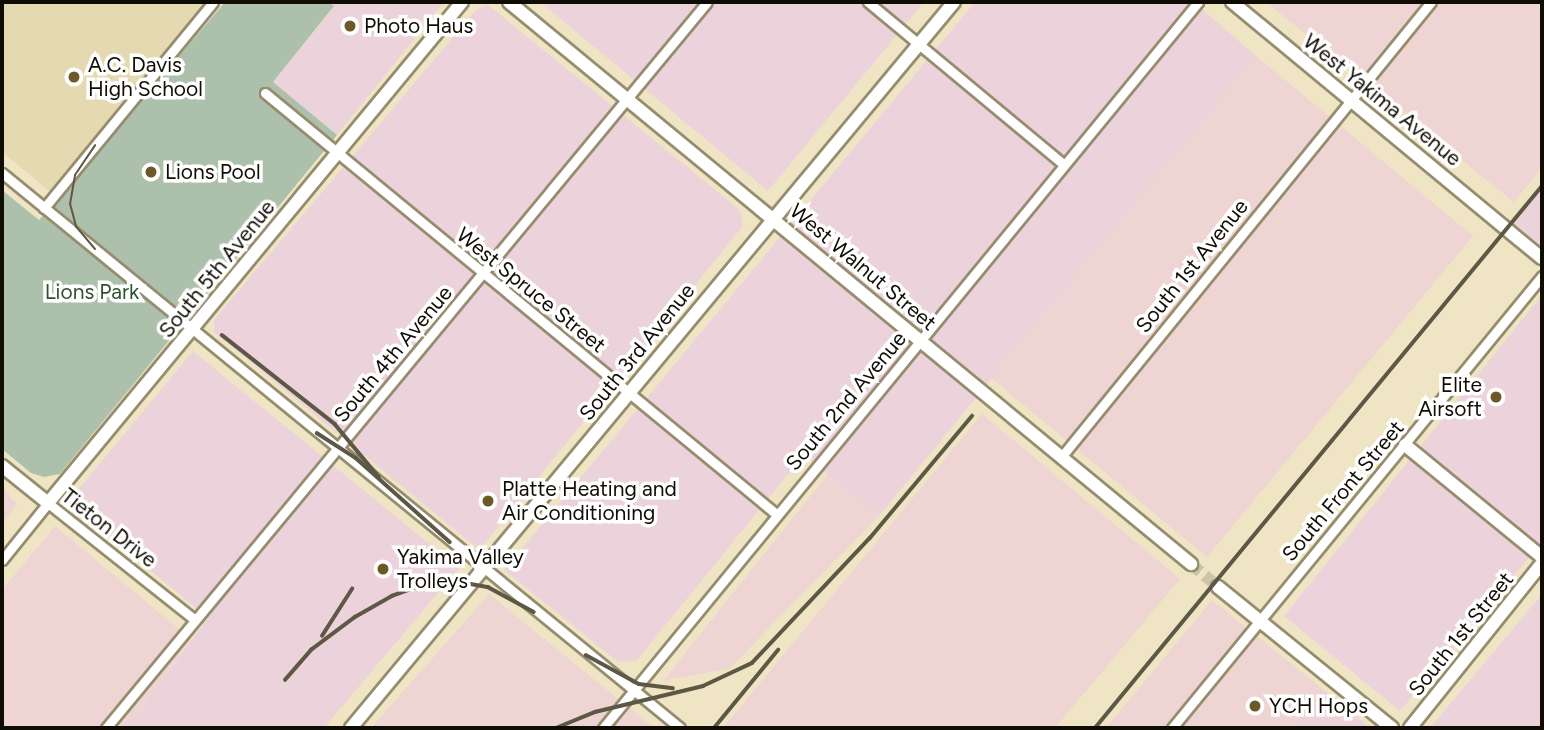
<!DOCTYPE html>
<style>
body{margin:0}
#map{position:relative;width:1544px;height:730px;overflow:hidden;background:#efe5c4;font-family:Figtree,sans-serif}
div>[style]{position:absolute}
[style*='--x']{left:calc(var(--x)*1px);top:calc(var(--y)*1px);width:calc(var(--w)*1px);rotate:calc(var(--a)*1deg)}
.commercial>*{inset:0;background:#ecd3db}
.industrial>*{inset:0;background:#eed4d2}
.built>*{inset:0;background:#e5d9b1}
.green>*{inset:0;background:#adc0ab}
.secondary-tunnel>*{height:12px;margin-top:-6px;transform-origin:0;background:repeating-linear-gradient(90deg,#cdc4a7 0 12px,transparent 0 18px)}
.roads{filter:drop-shadow(2px 0 #968d6e) drop-shadow(-2px 0 #968d6e) drop-shadow(0 2px #968d6e) drop-shadow(0 -2px #968d6e)}
.street>*{height:9px;margin:-4.5px;padding:0 4.5px;transform-origin:4.5px;border-radius:4.5px;background:#fff}
.secondary>*{height:12px;margin:-6px;padding:0 6px;transform-origin:6px;border-radius:6px;background:#fff}
.tram>*{height:2px;margin:-1px;padding:0 1px;transform-origin:1px;border-radius:1px;background:#5d5846}
.rail>*{height:3.5px;margin:-1.75px;padding:0 1.75px;transform-origin:1.75px;border-radius:1.75px;background:#5d5846}
.dots>*{width:19px;height:19px;translate:-50% -50%;box-sizing:border-box;border:4px solid #fff;border-radius:50%}
span{translate:-50% -50%;white-space:nowrap;text-align:center;line-height:1.15;-webkit-text-stroke:7px #fff;paint-order:stroke}
.poi-label{font-size:21px;color:#0f0c03}
.left{translate:0 -50%;text-align:left}
.right{translate:-100% -50%;text-align:right}
.street-label{font-size:21px;color:#0f0c03}
.park-label{font-size:21px;color:#30522e}
.frame{position:absolute;inset:0;border:4px solid #0f0c03;pointer-events:none}
</style>
<div id="map">
<div class="commercial">
<i style="clip-path:polygon(328px 2px,444px 2px,337px 135px,273px 82px,334px 7px)"></i>
<i style="clip-path:polygon(540px 2px,924px 2px,768px 191px)"></i>
<i style="clip-path:polygon(975px 2px,1194px 2px,1256px 56px,879px 516px,804px 455px,637px 660px,618px 662px,504px 570px)"></i>
<i style="clip-path:polygon(487px 4px,740px 210px,743px 226px,485px 543px,476px 547px,214px 332px,214px 320px,476px 10px)"></i>
<i style="clip-path:polygon(1542px 186px,1542px 257px,1507px 228px)"></i>
<i style="clip-path:polygon(1542px 295px,1542px 542px,1400px 711px,1284px 616px)"></i>
<i style="clip-path:polygon(193px 351px,459px 568px,324px 728px,126px 728px,208px 618px,68px 502px)"></i>
<i style="clip-path:polygon(1542px 594px,1542px 728px,1430px 728px)"></i>
<i style="clip-path:polygon(1325px 691px,1370px 728px,1294px 728px)"></i>
</div>
<div class="industrial">
<i style="clip-path:polygon(1266px 2px,1542px 2px,1542px 167px,1514px 202px)"></i>
<i style="clip-path:polygon(1256px 56px,1473px 236px,1207px 557px,990px 377px)"></i>
<i style="clip-path:polygon(982px 414px,1180px 579px,1055px 728px,723px 728px)"></i>
<i style="clip-path:polygon(828px 474px,879px 516px,730px 668px,663px 681px)"></i>
<i style="clip-path:polygon(2px 487px,17px 505px,2px 524px)"></i>
<i style="clip-path:polygon(55px 526px,191px 639px,126px 728px,2px 728px,2px 590px)"></i>
<i style="clip-path:polygon(489px 594px,654px 728px,371px 728px)"></i>
<i style="clip-path:polygon(1212px 600px,1325px 691px,1294px 728px,1106px 728px)"></i>
</div>
<div class="built">
<i style="clip-path:polygon(2px 2px,206px 2px,53px 194px,2px 152px)"></i>
</div>
<div class="green">
<i style="clip-path:polygon(225px 2px,328px 2px,334px 6px,273px 82px,337px 135px,60px 474px,44px 477px,31px 473px,2px 449px,2px 190px,39px 220px)"></i>
</div>
<div class="secondary-tunnel">
<i style="--x:1191;--y:564;--w:35;--a:40"></i>
</div>
<div class="roads">
<div class="street">
<i style="--x:868;--y:2;--w:255;--a:39.7"></i>
<i style="--x:265;--y:93;--w:661;--a:39.47"></i>
<i style="--x:2;--y:173;--w:876;--a:39.3"></i>
<i style="--x:44;--y:208;--w:266;--a:-50.6"></i>
<i style="--x:1062;--y:456;--w:585;--a:-50.9"></i>
<i style="--x:2;--y:560;--w:73;--a:-51.1"></i>
<i style="--x:48;--y:503;--w:186;--a:38.5"></i>
<i style="--x:106;--y:728;--w:942;--a:-50.38"></i>
<i style="--x:603;--y:728;--w:939;--a:-50.66"></i>
<i style="--x:1172;--y:728;--w:584;--a:-50.7"></i>
</div>
<div class="secondary">
<i style="--x:509;--y:2;--w:884;--a:39.49"></i>
<i style="--x:1232;--y:2;--w:402;--a:39.6"></i>
<i style="--x:1405;--y:445;--w:177;--a:39.3"></i>
<i style="--x:2;--y:466;--w:59;--a:38.8"></i>
<i style="--x:48;--y:503;--w:650;--a:-50.43"></i>
<i style="--x:1218;--y:587;--w:224;--a:39"></i>
<i style="--x:351;--y:728;--w:944;--a:-50.29"></i>
<i style="--x:1410;--y:728;--w:211;--a:-51.3"></i>
</div>
</div>
<div class="tram">
<i style="--x:95;--y:249;--w:30;--a:-130"></i>
<i style="--x:76;--y:226;--w:23;--a:-105"></i>
<i style="--x:70;--y:204;--w:29;--a:-80"></i>
<i style="--x:75;--y:175;--w:36;--a:-56"></i>
</div>
<div class="rail">
<i style="--x:222;--y:335;--w:144;--a:38.2"></i>
<i style="--x:335;--y:424;--w:69;--a:50.3"></i>
<i style="--x:317;--y:433;--w:46;--a:32.7"></i>
<i style="--x:356;--y:458;--w:126;--a:41.8"></i>
<i style="--x:322;--y:636;--w:56;--a:-57.4"></i>
<i style="--x:586;--y:655;--w:60;--a:28.7"></i>
<i style="--x:639;--y:684;--w:34;--a:7"></i>
<i style="--x:285;--y:680;--w:40;--a:-49"></i>
<i style="--x:311;--y:650;--w:55;--a:-36.9"></i>
<i style="--x:355;--y:617;--w:43;--a:-29.6"></i>
<i style="--x:392;--y:596;--w:38;--a:-20"></i>
<i style="--x:428;--y:583;--w:26;--a:-4"></i>
<i style="--x:454;--y:581;--w:35;--a:10"></i>
<i style="--x:488;--y:587;--w:52;--a:28.5"></i>
<i style="--x:556;--y:728;--w:42;--a:-22.3"></i>
<i style="--x:595;--y:712;--w:111;--a:-13.5"></i>
<i style="--x:703;--y:686;--w:54;--a:-25.1"></i>
<i style="--x:752;--y:663;--w:172;--a:-46.7"></i>
<i style="--x:870;--y:538;--w:159;--a:-50.1"></i>
<i style="--x:714;--y:728;--w:101;--a:-50.6"></i>
<i style="--x:1095;--y:728;--w:703;--a:-50.49"></i>
</div>
<div class="dots">
<i style="left:350px;top:26px;background:#6d5928"></i>
<i style="left:74px;top:77px;background:#6d5928"></i>
<i style="left:151px;top:172px;background:#6d5928"></i>
<i style="left:1496px;top:397px;background:#6d5928"></i>
<i style="left:488px;top:501px;background:#6d5928"></i>
<i style="left:383px;top:569px;background:#6d5928"></i>
<i style="left:1255px;top:706px;background:#6d5928"></i>
</div>
<div class="poi-label">
<span class="left" style="left:364px;top:26px">Photo Haus</span>
<span class="left" style="left:88px;top:77px">A.C. Davis<br>High School</span>
<span class="left" style="left:165px;top:172px">Lions Pool</span>
<span class="right" style="left:1482px;top:397px">Elite<br>Airsoft</span>
<span class="left" style="left:502px;top:501px">Platte Heating and<br>Air Conditioning</span>
<span class="left" style="left:397px;top:569px">Yakima Valley<br>Trolleys</span>
<span class="left" style="left:1269px;top:706px">YCH Hops</span>
</div>
<div class="street-label">
<span style="left:1382px;top:100px;rotate:39deg">West Yakima Avenue</span>
<span style="left:1192px;top:266px;rotate:-51deg">South 1st Avenue</span>
<span style="left:863px;top:267px;rotate:40deg">West Walnut Street</span>
<span style="left:217px;top:269px;rotate:-51deg">South 5th Avenue</span>
<span style="left:531px;top:290px;rotate:39deg">West Spruce Street</span>
<span style="left:637px;top:352px;rotate:-51deg">South 3rd Avenue</span>
<span style="left:393px;top:354px;rotate:-50deg">South 4th Avenue</span>
<span style="left:846px;top:401px;rotate:-50deg">South 2nd Avenue</span>
<span style="left:1343px;top:491px;rotate:-50deg">South Front Street</span>
<span style="left:109px;top:528px;rotate:38deg">Tieton Drive</span>
<span style="left:1461px;top:634px;rotate:-51deg">South 1st Street</span>
</div>
<div class="park-label">
<span style="left:92px;top:292px">Lions Park</span>
</div>
<div class="frame"></div>
</div>
